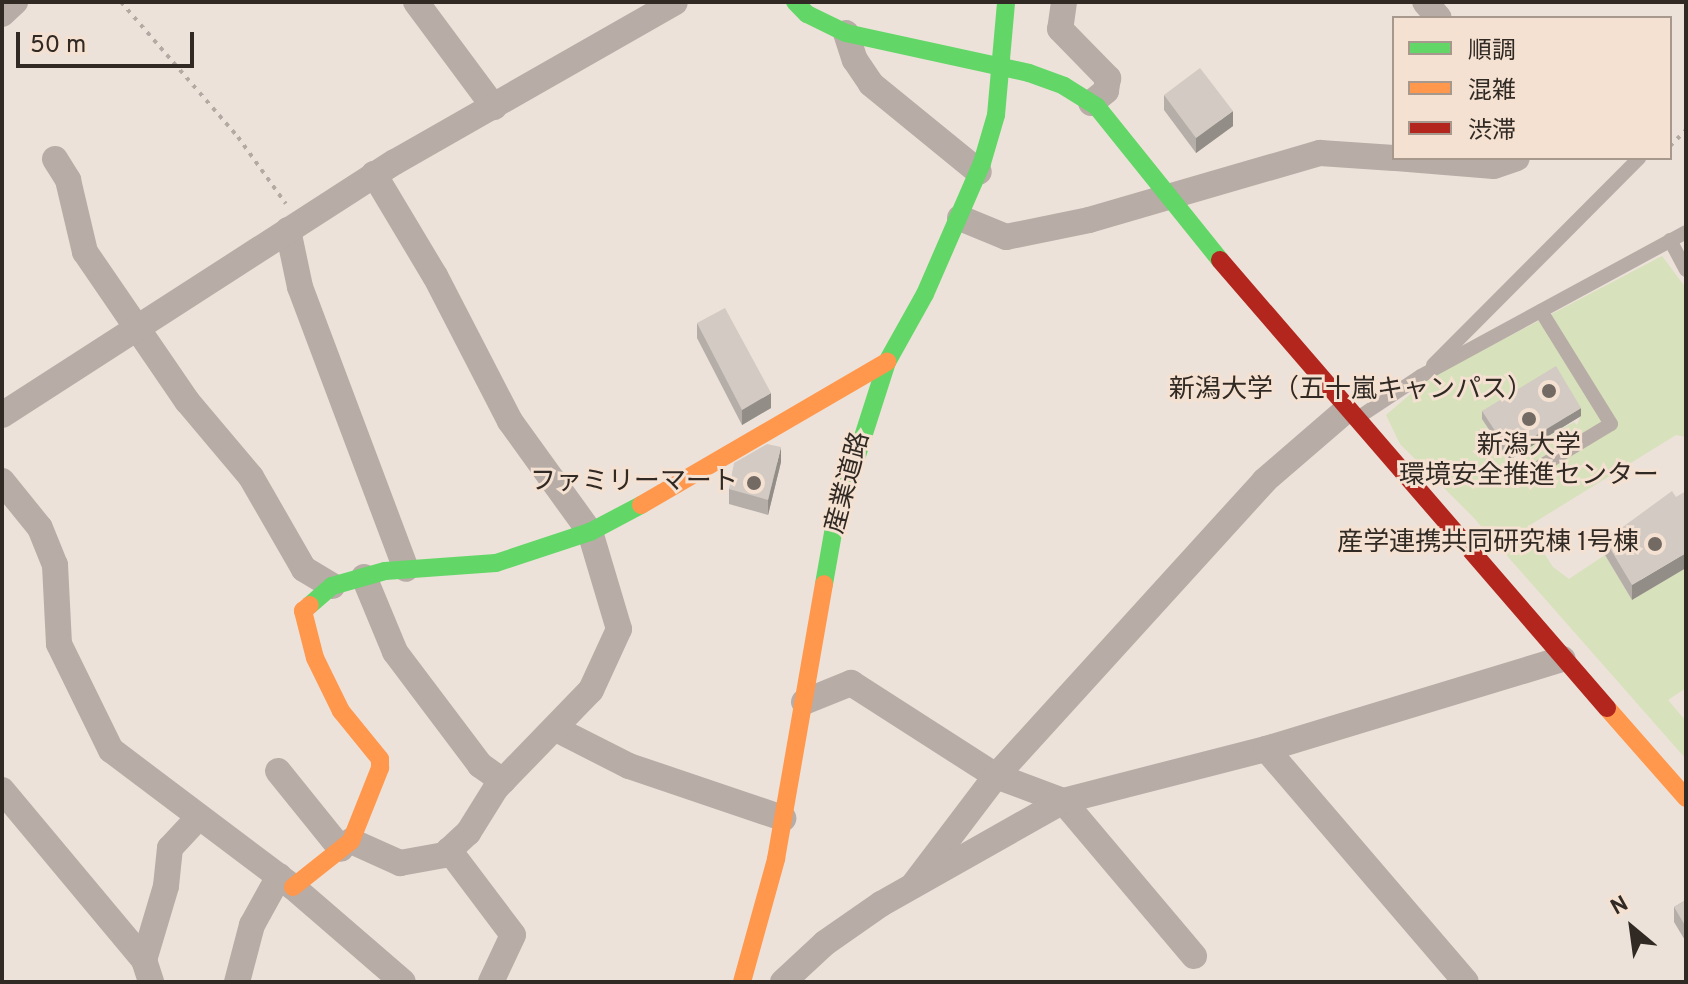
<!DOCTYPE html>
<meta charset="utf-8">
<style>
body{margin:0}
#map{position:relative;width:1688px;height:984px;overflow:hidden;background:#ece2d9;font-family:Overpass,"Noto Sans JP",sans-serif}
div>[style]{position:absolute}
[style*='--x']{left:calc(var(--x)*1px);top:calc(var(--y)*1px);width:calc(var(--w)*1px);rotate:calc(var(--a)*1deg)}
.green>*{inset:0;background:#d7e1bb}
.path>*{height:4px;margin-top:-2px;transform-origin:0;background:repeating-linear-gradient(90deg,#b4aaa4 0 4px,transparent 0 10px)}
.lane>*{height:14px;margin:-7px;padding:0 7px;transform-origin:7px;border-radius:7px;background:#b7aca6}
.street>*{height:26px;margin:-13px;padding:0 13px;transform-origin:13px;border-radius:13px;background:#b7aca6}
.fast>*{height:18px;margin:-9px;padding:0 9px;transform-origin:9px;border-radius:9px;background:#63d668}
.slow>*{height:18px;margin:-9px;padding:0 9px;transform-origin:9px;border-radius:9px;background:#ff974d}
.jam>*{height:18px;margin:-9px;padding:0 9px;transform-origin:9px;border-radius:9px;background:#b3261e}
.wall>*{inset:0;background:#b5aea8}
.shaded-wall>*{inset:0;background:#938d88}
.building>*{inset:0;background:#d2cac3}
.dots>*{width:22px;height:22px;translate:-50% -50%;box-sizing:border-box;border:4px solid #f4e1d1;border-radius:50%}
span{translate:-50% -50%;white-space:nowrap;text-align:center;line-height:1.15;-webkit-text-stroke:6px #f4e1d1;paint-order:stroke}
.poi-label{font-size:26px;color:#312a24}
.right{translate:-100% -50%;text-align:right}
.street-label{font-size:26px;color:#312a24}
.frame{position:absolute;inset:0;border:4px solid #312a24;pointer-events:none}
.legend{position:absolute;left:1392px;top:16px;width:280px;height:144px;box-sizing:border-box;background:#f4e1d1;border:2px solid #a6988c;margin:0;padding:10px 14px;list-style:none;font-size:24px;color:#312a24}
.legend li{display:flex;align-items:center;gap:16px;height:40px}
.legend b{width:40px;border:2px solid #a6988c}
.north{position:absolute;left:1592px;top:888px;width:80px;height:80px;-webkit-text-stroke:6px #f4e1d1;paint-order:stroke;rotate:331deg;font-size:22px;font-weight:700;line-height:32px;text-align:center;color:#312a24}
.north::after{content:'';display:block;margin:auto;width:28px;height:36px;background:#312a24;clip-path:polygon(50% 0,100% 100%,50% 72%,0 100%)}
.scale{position:absolute;left:16px;top:32px;width:178px;height:36px;box-sizing:border-box;border:4px solid #312a24;border-top:0;padding-left:10px;font-size:24px;line-height:28px;white-space:nowrap;color:#312a24;-webkit-text-stroke:6px #f4e1d1;paint-order:stroke}
</style>
<div id="map">
<div class="green">
<i style="clip-path:polygon(evenodd,1662px 256px,1686px 288px,1686px 437px,1676px 435px,1527px 527px,1553px 567px,1569px 579px,1605px 555px,1632px 600px,1686px 568px,1686px 688px,1668px 700px,1686px 721px,1686px 759px,1473px 517px,1400px 444px,1386px 415px,1428px 379px,1662px 256px,1581px 415px,1577px 425px,1574px 422px,1519px 454px,1523px 462px,1518px 465px,1497px 439px,1485px 442px,1492px 435px,1482px 418px,1581px 415px)"></i>
</div>
<div class="path">
<i style="--x:121;--y:2;--w:179;--a:49.1"></i>
<i style="--x:238;--y:137;--w:82;--a:54.4"></i>
<i style="--x:1670;--y:146;--w:23;--a:-45"></i>
</div>
<div class="lane">
<i style="--x:1670;--y:240;--w:34;--a:62"></i>
<i style="--x:1433;--y:365;--w:292;--a:-45.1"></i>
<i style="--x:1356;--y:419;--w:78;--a:-33.5"></i>
<i style="--x:1421;--y:376;--w:302;--a:-28.5"></i>
<i style="--x:1533;--y:471;--w:91;--a:-31.1"></i>
<i style="--x:1611;--y:424;--w:133;--a:-121.8"></i>
</div>
<div class="street">
<i style="--x:416;--y:2;--w:131;--a:53.4"></i>
<i style="--x:1064;--y:2;--w:27;--a:98"></i>
<i style="--x:1060;--y:29;--w:69;--a:45.6"></i>
<i style="--x:1108;--y:78;--w:13;--a:99"></i>
<i style="--x:1106;--y:91;--w:19;--a:141"></i>
<i style="--x:1425;--y:2;--w:21;--a:49"></i>
<i style="--x:2;--y:14;--w:18;--a:-43"></i>
<i style="--x:846;--y:33;--w:28;--a:72"></i>
<i style="--x:855;--y:60;--w:29;--a:56"></i>
<i style="--x:871;--y:84;--w:139;--a:39.2"></i>
<i style="--x:1396;--y:158;--w:98;--a:4.7"></i>
<i style="--x:1494;--y:166;--w:24;--a:-19"></i>
<i style="--x:55;--y:159;--w:25;--a:58"></i>
<i style="--x:68;--y:180;--w:74;--a:76.7"></i>
<i style="--x:85;--y:252;--w:181;--a:55.6"></i>
<i style="--x:187;--y:401;--w:99;--a:49.9"></i>
<i style="--x:251;--y:477;--w:106;--a:60.1"></i>
<i style="--x:304;--y:569;--w:33;--a:31"></i>
<i style="--x:960;--y:218;--w:50;--a:22.4"></i>
<i style="--x:1006;--y:237;--w:85;--a:-11.6"></i>
<i style="--x:1089;--y:220;--w:241;--a:-16.2"></i>
<i style="--x:1320;--y:153;--w:74;--a:3.9"></i>
<i style="--x:288;--y:230;--w:58;--a:78.1"></i>
<i style="--x:300;--y:287;--w:301;--a:69.4"></i>
<i style="--x:2;--y:415;--w:467;--a:-32.8"></i>
<i style="--x:395;--y:162;--w:322;--a:-29.7"></i>
<i style="--x:2;--y:481;--w:60;--a:51"></i>
<i style="--x:40;--y:528;--w:40;--a:68"></i>
<i style="--x:55;--y:565;--w:79;--a:87.1"></i>
<i style="--x:59;--y:644;--w:118;--a:63.9"></i>
<i style="--x:111;--y:750;--w:228;--a:37"></i>
<i style="--x:293;--y:887;--w:145;--a:40.8"></i>
<i style="--x:364;--y:577;--w:81;--a:67.5"></i>
<i style="--x:395;--y:652;--w:141;--a:53"></i>
<i style="--x:480;--y:765;--w:28;--a:35"></i>
<i style="--x:804;--y:702;--w:51;--a:-22"></i>
<i style="--x:851;--y:683;--w:172;--a:32.7"></i>
<i style="--x:996;--y:776;--w:72;--a:20.5"></i>
<i style="--x:1063;--y:801;--w:203;--a:49.8"></i>
<i style="--x:556;--y:729;--w:82;--a:26.9"></i>
<i style="--x:629;--y:766;--w:163;--a:18.7"></i>
<i style="--x:278;--y:771;--w:100;--a:51.1"></i>
<i style="--x:2;--y:790;--w:222;--a:50.1"></i>
<i style="--x:144;--y:960;--w:23;--a:72"></i>
<i style="--x:351;--y:841;--w:54;--a:24.2"></i>
<i style="--x:400;--y:863;--w:45;--a:-10.3"></i>
<i style="--x:444;--y:855;--w:33;--a:-43"></i>
<i style="--x:468;--y:833;--w:53;--a:-58.1"></i>
<i style="--x:496;--y:788;--w:136;--a:-45.9"></i>
<i style="--x:591;--y:690;--w:67;--a:-65.3"></i>
<i style="--x:619;--y:629;--w:101;--a:-106.6"></i>
<i style="--x:590;--y:532;--w:137;--a:-125.8"></i>
<i style="--x:510;--y:421;--w:163;--a:-117.3"></i>
<i style="--x:435;--y:276;--w:119;--a:-120.9"></i>
<i style="--x:449;--y:850;--w:106;--a:53"></i>
<i style="--x:513;--y:935;--w:52;--a:115.1"></i>
<i style="--x:914;--y:884;--w:136;--a:-52.8"></i>
<i style="--x:996;--y:776;--w:399;--a:-47.7"></i>
<i style="--x:1264;--y:481;--w:107;--a:-40.8"></i>
<i style="--x:144;--y:960;--w:77;--a:-73.4"></i>
<i style="--x:166;--y:886;--w:38;--a:-84"></i>
<i style="--x:170;--y:848;--w:40;--a:-47"></i>
<i style="--x:237;--y:982;--w:59;--a:-75.3"></i>
<i style="--x:252;--y:925;--w:56;--a:-61.1"></i>
<i style="--x:783;--y:982;--w:57;--a:-42.9"></i>
<i style="--x:825;--y:943;--w:68;--a:-34.9"></i>
<i style="--x:881;--y:904;--w:209;--a:-29.5"></i>
<i style="--x:1063;--y:801;--w:210;--a:-14.4"></i>
<i style="--x:1466;--y:982;--w:307;--a:-130.6"></i>
<i style="--x:1266;--y:749;--w:310;--a:-16.9"></i>
</div>
<div class="fast">
<i style="--x:795;--y:2;--w:17;--a:45"></i>
<i style="--x:807;--y:14;--w:43;--a:26"></i>
<i style="--x:846;--y:33;--w:187;--a:12.3"></i>
<i style="--x:1029;--y:73;--w:37;--a:20"></i>
<i style="--x:1064;--y:86;--w:39;--a:32"></i>
<i style="--x:1097;--y:107;--w:196;--a:51.2"></i>
<i style="--x:824;--y:584;--w:58;--a:-80"></i>
<i style="--x:834;--y:527;--w:173;--a:-72.2"></i>
<i style="--x:887;--y:362;--w:78;--a:-60.8"></i>
<i style="--x:925;--y:294;--w:143;--a:-66.5"></i>
<i style="--x:982;--y:163;--w:50;--a:-73.7"></i>
<i style="--x:996;--y:115;--w:113;--a:-84.9"></i>
<i style="--x:310;--y:605;--w:29;--a:-41"></i>
<i style="--x:332;--y:586;--w:55;--a:-15.8"></i>
<i style="--x:385;--y:571;--w:111;--a:-4.1"></i>
<i style="--x:496;--y:563;--w:99;--a:-18.3"></i>
<i style="--x:590;--y:532;--w:58;--a:-27.9"></i>
</div>
<div class="slow">
<i style="--x:641;--y:505;--w:285;--a:-30.2"></i>
<i style="--x:1607;--y:708;--w:120;--a:48.7"></i>
<i style="--x:293;--y:887;--w:74;--a:-38.4"></i>
<i style="--x:351;--y:841;--w:79;--a:-68.3"></i>
<i style="--x:380;--y:768;--w:9;--a:-90"></i>
<i style="--x:380;--y:759;--w:62;--a:-129.1"></i>
<i style="--x:341;--y:711;--w:59;--a:-116.1"></i>
<i style="--x:315;--y:658;--w:49;--a:-104.3"></i>
<i style="--x:303;--y:611;--w:9;--a:-41"></i>
<i style="--x:742;--y:982;--w:128;--a:-74.5"></i>
<i style="--x:776;--y:859;--w:279;--a:-80.1"></i>
</div>
<div class="jam">
<i style="--x:1220;--y:260;--w:592;--a:49.18"></i>
</div>
<div class="wall">
<i style="clip-path:polygon(1164px 95px,1233px 126px,1196px 153px,1164px 110px)"></i>
<i style="clip-path:polygon(697px 323px,771px 408px,742px 425px,697px 338px)"></i>
<i style="clip-path:polygon(1482px 411px,1581px 416px,1509px 460px,1482px 419px)"></i>
<i style="clip-path:polygon(781px 462px,768px 515px,729px 504px,729px 489px)"></i>
<i style="clip-path:polygon(1676px 497px,1632px 600px,1605px 555px,1605px 540px)"></i>
<i style="clip-path:polygon(1686px 900px,1686px 942px,1674px 922px,1674px 907px)"></i>
</div>
<div class="shaded-wall">
<i style="clip-path:polygon(1233px 111px,1233px 126px,1196px 153px,1196px 138px)"></i>
<i style="clip-path:polygon(771px 393px,771px 408px,742px 425px,742px 410px)"></i>
<i style="clip-path:polygon(1581px 408px,1581px 416px,1509px 460px,1509px 452px)"></i>
<i style="clip-path:polygon(781px 447px,781px 462px,768px 515px,768px 500px)"></i>
<i style="clip-path:polygon(1686px 553px,1686px 568px,1632px 600px,1632px 585px)"></i>
</div>
<div class="building">
<i style="clip-path:polygon(1200px 68px,1233px 111px,1196px 138px,1164px 95px)"></i>
<i style="clip-path:polygon(725px 308px,771px 393px,742px 410px,697px 323px)"></i>
<i style="clip-path:polygon(1556px 366px,1581px 408px,1509px 452px,1482px 411px)"></i>
<i style="clip-path:polygon(767px 444px,781px 447px,768px 500px,729px 489px,734px 463px)"></i>
<i style="clip-path:polygon(1672px 491px,1676px 497px,1686px 491px,1686px 553px,1632px 585px,1605px 540px)"></i>
<i style="clip-path:polygon(1686px 900px,1686px 927px,1674px 907px)"></i>
</div>
<div class="dots">
<i style="left:1549px;top:391px;background:#726a63"></i>
<i style="left:1529px;top:419px;background:#726a63"></i>
<i style="left:754px;top:483px;background:#726a63"></i>
<i style="left:1655px;top:544px;background:#726a63"></i>
</div>
<div class="poi-label">
<span class="right" style="left:1533px;top:391px">新潟大学（五十嵐キャンパス）</span>
<span style="left:1529px;top:462px">新潟大学<br>環境安全推進センター</span>
<span class="right" style="left:738px;top:483px">ファミリーマート</span>
<span class="right" style="left:1639px;top:544px">産学連携共同研究棟 1号棟</span>
</div>
<div class="street-label">
<span style="left:849px;top:483px;rotate:-75deg">産業道路</span>
</div>
<div class="frame"></div>
<ul class="legend">
<li><b style="height:10px;background:#63d668"></b>順調</li>
<li><b style="height:10px;background:#ff974d"></b>混雑</li>
<li><b style="height:10px;background:#b3261e"></b>渋滞</li>
</ul>
<div class="north">N</div>
<div class="scale">50 m</div>
</div>
